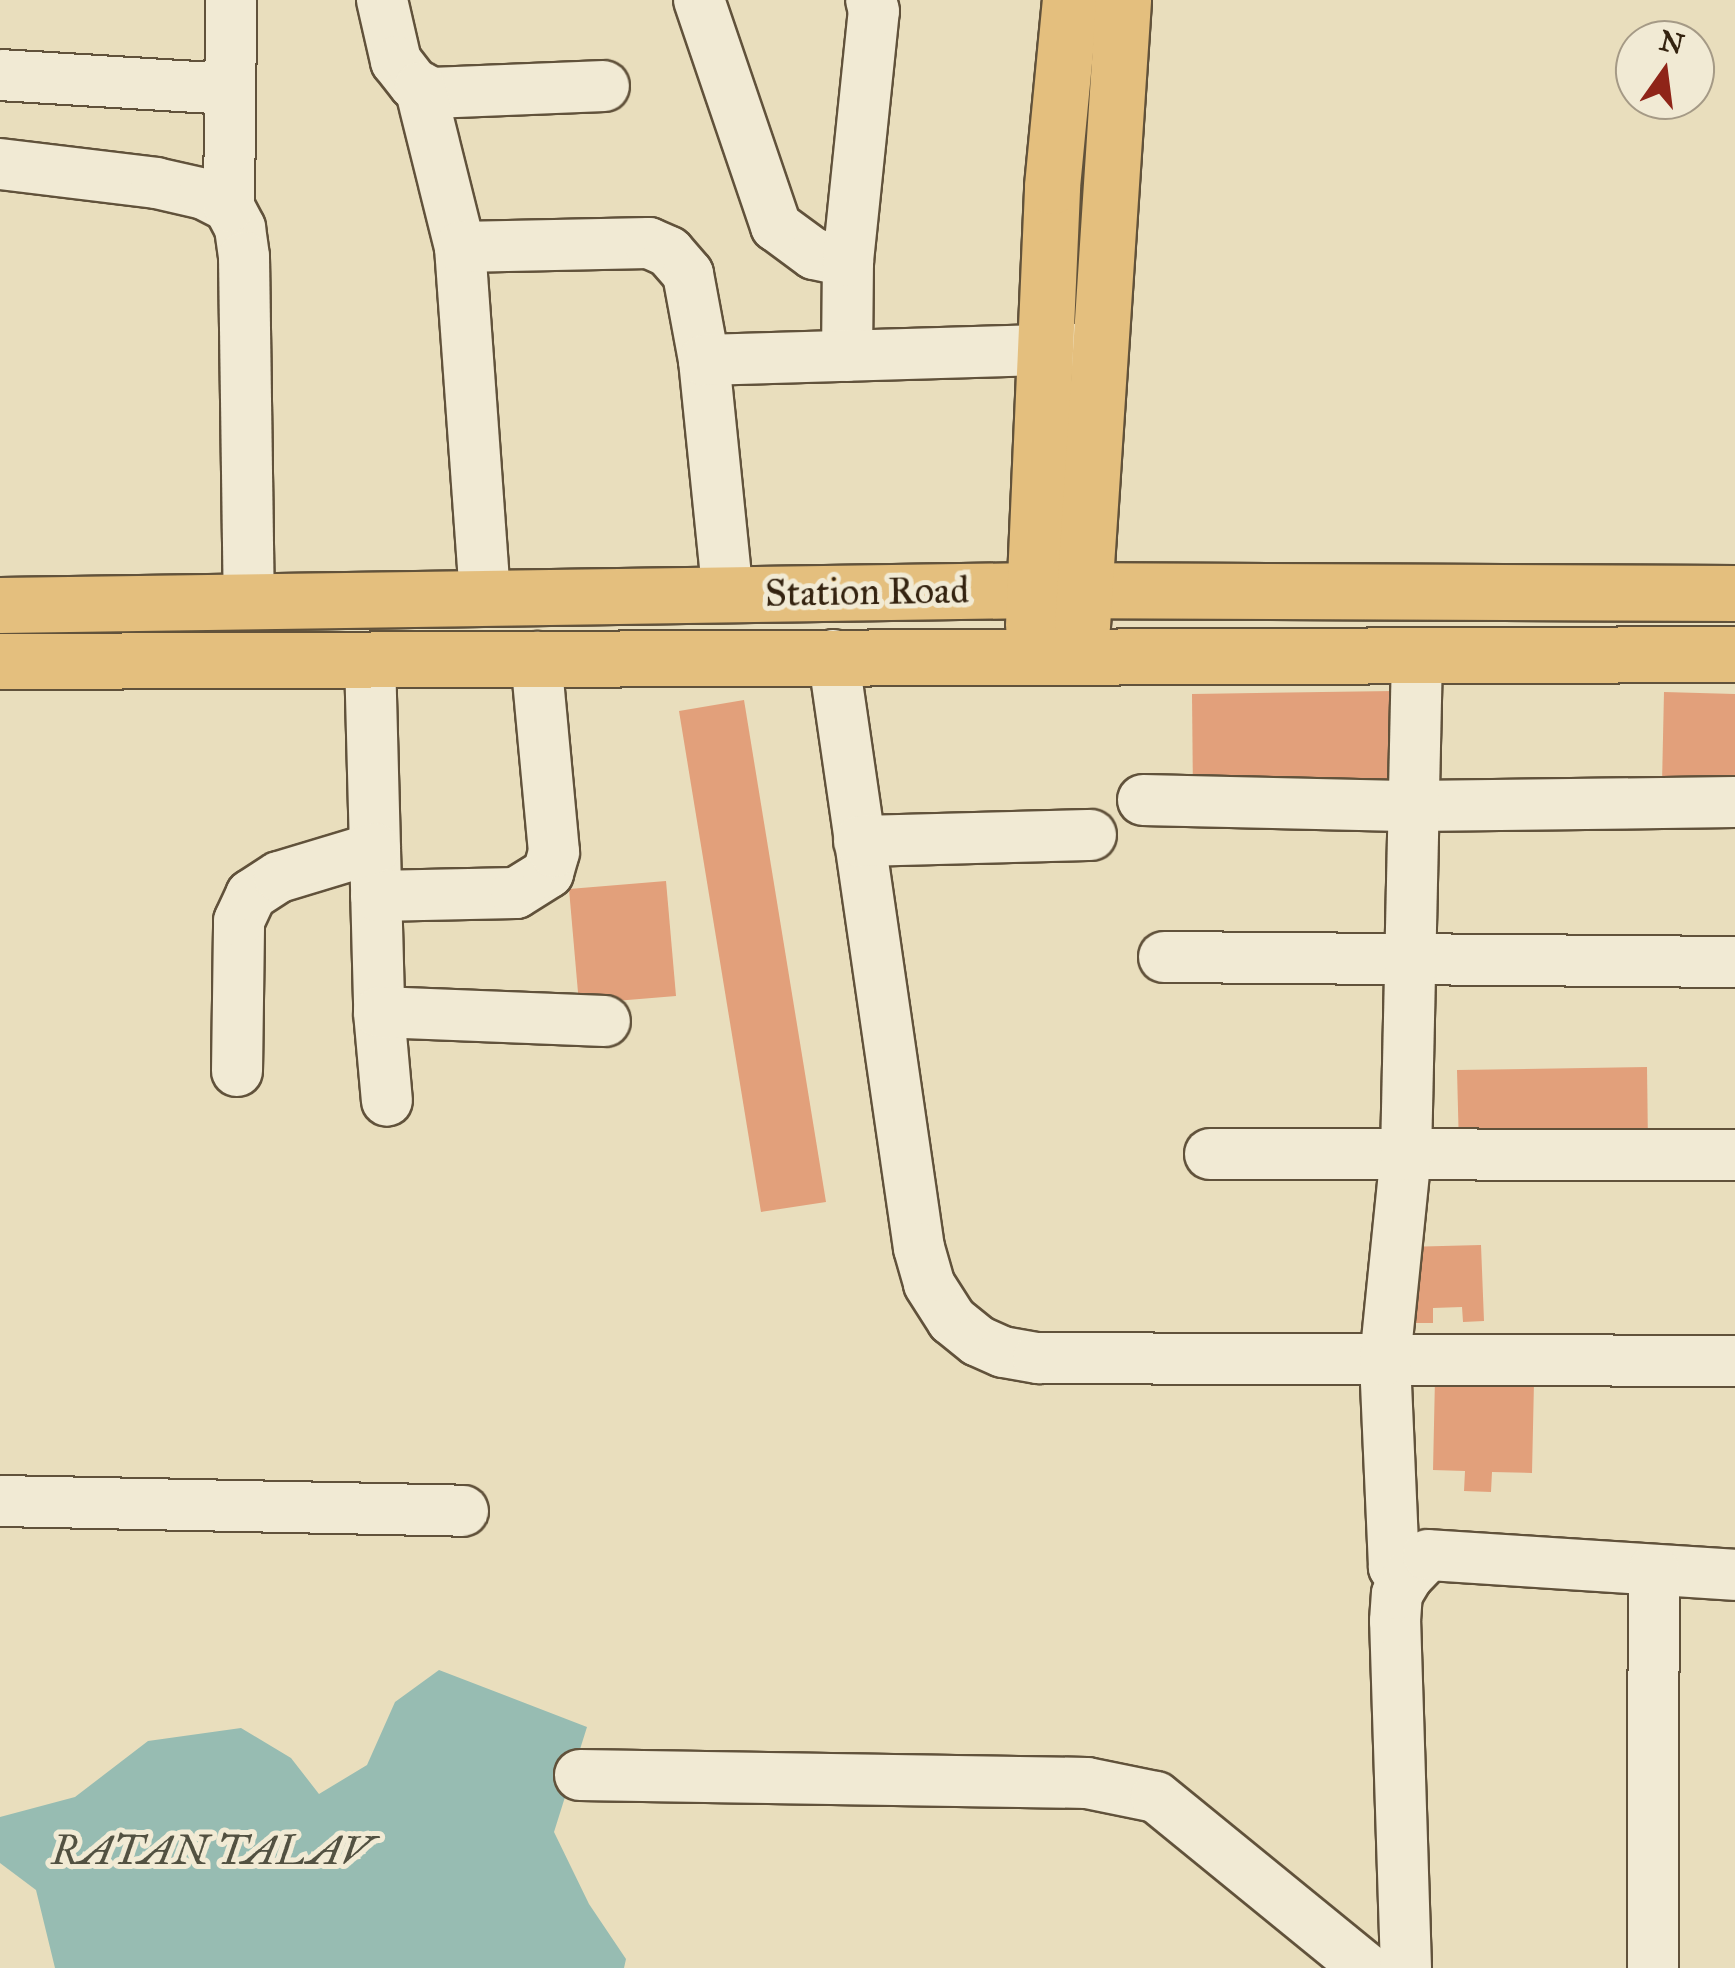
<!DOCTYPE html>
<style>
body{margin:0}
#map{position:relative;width:1735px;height:1968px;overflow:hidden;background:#e9debd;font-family:"IM FELL Great Primer",serif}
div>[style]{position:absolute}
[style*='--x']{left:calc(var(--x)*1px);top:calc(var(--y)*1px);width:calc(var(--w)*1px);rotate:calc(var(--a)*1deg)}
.water>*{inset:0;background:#97bcb2}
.building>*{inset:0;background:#e2a07b}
.roads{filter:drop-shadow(2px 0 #61523b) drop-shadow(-2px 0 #61523b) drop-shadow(0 2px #61523b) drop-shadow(0 -2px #61523b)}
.minor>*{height:50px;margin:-25px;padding:0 25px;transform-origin:25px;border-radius:25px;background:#f1ead4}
.major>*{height:55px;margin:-27.5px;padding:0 27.5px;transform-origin:27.5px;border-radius:27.5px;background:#e4bf7e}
span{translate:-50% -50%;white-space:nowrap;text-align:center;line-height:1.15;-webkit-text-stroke:10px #f1ead4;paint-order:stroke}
.street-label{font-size:38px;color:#342310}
.water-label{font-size:40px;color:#525141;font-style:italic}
.north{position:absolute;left:1615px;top:20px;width:100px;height:100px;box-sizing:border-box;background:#f1ead4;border:2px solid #a59a86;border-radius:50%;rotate:14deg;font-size:28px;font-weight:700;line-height:40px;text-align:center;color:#342310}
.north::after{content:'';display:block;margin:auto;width:35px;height:45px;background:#8f2418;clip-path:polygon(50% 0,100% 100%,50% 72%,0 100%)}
</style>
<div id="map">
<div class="water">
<i style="clip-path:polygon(439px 1670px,587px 1727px,554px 1832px,589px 1904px,626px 1959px,624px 1968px,55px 1968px,36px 1890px,0 1863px,0 1817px,75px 1797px,148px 1741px,241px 1728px,291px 1758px,319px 1794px,367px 1765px,395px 1702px)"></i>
</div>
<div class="building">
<i style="clip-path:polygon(1393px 691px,1395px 793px,1193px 796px,1192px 694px)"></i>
<i style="clip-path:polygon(1664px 692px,1735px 694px,1735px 786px,1662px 784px)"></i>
<i style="clip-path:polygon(744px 700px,826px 1202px,761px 1212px,679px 711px)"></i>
<i style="clip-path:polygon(666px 881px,676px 996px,579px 1004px,569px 889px)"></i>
<i style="clip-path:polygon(1647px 1067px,1648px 1145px,1459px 1148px,1457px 1070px)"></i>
<i style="clip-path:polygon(1481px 1245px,1484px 1321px,1463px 1322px,1462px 1307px,1433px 1308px,1433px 1323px,1407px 1323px,1404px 1247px)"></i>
<i style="clip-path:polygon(1435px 1378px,1534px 1382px,1532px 1473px,1492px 1472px,1491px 1492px,1464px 1491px,1465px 1471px,1433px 1470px)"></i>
</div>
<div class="roads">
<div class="minor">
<i style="--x:382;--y:0;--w:63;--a:77.1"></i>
<i style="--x:396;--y:61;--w:29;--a:52"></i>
<i style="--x:414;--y:84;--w:20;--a:27"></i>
<i style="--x:432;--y:93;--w:172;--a:-2.3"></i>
<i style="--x:699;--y:0;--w:239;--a:71.2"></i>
<i style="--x:776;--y:226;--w:47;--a:36.4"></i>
<i style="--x:814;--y:254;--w:35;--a:12"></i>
<i style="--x:0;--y:75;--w:230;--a:3.5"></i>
<i style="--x:420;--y:87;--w:165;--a:76"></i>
<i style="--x:460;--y:247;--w:352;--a:85.9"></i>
<i style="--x:0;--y:164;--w:157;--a:6.9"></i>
<i style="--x:156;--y:183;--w:49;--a:12.9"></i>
<i style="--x:204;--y:194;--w:28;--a:27"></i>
<i style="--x:229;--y:207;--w:24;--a:62"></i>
<i style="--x:240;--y:228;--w:29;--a:82"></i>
<i style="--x:244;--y:257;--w:344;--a:89.2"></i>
<i style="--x:229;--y:207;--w:207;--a:-89.4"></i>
<i style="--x:460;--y:247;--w:189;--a:-1.2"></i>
<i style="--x:649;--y:243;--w:22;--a:24"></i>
<i style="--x:669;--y:252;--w:29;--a:49"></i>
<i style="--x:688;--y:274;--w:87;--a:79.5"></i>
<i style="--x:704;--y:360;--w:236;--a:84.2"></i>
<i style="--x:847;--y:356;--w:95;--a:-89.4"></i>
<i style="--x:848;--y:261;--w:251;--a:-84.1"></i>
<i style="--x:874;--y:11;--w:11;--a:-105"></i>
<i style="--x:704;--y:360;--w:380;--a:-1.7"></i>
<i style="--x:833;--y:655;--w:599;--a:81.75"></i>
<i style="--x:919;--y:1248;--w:37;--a:74"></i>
<i style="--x:929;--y:1284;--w:43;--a:57.4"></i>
<i style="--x:952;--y:1320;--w:33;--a:39"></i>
<i style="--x:978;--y:1341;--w:27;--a:24"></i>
<i style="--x:1003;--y:1352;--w:36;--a:10"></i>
<i style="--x:1038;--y:1358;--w:697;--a:0.25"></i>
<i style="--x:370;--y:658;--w:354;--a:88.5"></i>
<i style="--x:379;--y:1012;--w:89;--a:84.9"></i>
<i style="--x:1143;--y:800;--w:271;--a:1.3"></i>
<i style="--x:1414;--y:806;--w:321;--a:-0.7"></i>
<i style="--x:859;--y:841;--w:232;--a:-1.5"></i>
<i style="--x:376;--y:896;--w:140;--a:-1.2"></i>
<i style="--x:516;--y:893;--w:38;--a:-32"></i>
<i style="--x:548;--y:873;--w:22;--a:-74"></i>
<i style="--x:554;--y:852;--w:196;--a:-95.3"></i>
<i style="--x:1164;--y:957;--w:571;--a:0.5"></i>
<i style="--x:379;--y:1012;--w:226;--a:2.3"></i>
<i style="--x:237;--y:1071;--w:150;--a:-89.2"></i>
<i style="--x:239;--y:921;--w:29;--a:-65"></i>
<i style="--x:251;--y:895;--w:33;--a:-33"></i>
<i style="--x:279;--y:877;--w:100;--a:-16.8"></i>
<i style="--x:1210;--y:1154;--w:525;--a:0.11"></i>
<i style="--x:0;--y:1501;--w:463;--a:1.2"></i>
<i style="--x:1408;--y:1576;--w:17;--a:-147"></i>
<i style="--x:1394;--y:1567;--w:207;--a:-92.5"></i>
<i style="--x:1385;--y:1360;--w:206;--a:-84.2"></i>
<i style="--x:1406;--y:1155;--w:501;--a:-88.74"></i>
<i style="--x:580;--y:1775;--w:507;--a:0.9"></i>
<i style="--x:1087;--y:1783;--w:70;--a:11.5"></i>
<i style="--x:1156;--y:1797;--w:271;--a:39.2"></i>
<i style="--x:1406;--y:1968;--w:347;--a:-91.8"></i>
<i style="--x:1395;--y:1621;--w:27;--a:-86"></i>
<i style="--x:1397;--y:1594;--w:21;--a:-59"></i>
<i style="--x:1408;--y:1576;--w:29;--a:-46"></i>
<i style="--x:1428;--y:1555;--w:308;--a:3.7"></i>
<i style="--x:1653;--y:1968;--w:398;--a:-89.9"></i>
</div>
<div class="major">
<i style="--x:0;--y:605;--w:1034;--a:-0.83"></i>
<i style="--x:1034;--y:590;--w:701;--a:0.25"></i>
<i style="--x:1033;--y:625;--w:439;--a:-87.5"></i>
<i style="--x:1052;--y:186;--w:187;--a:-84.5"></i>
<i style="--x:1082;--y:626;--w:627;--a:-86.25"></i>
<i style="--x:0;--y:661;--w:1735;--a:-0.23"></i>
</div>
</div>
<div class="street-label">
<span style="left:867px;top:592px;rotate:-1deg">Station Road</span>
</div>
<div class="water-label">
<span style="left:213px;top:1851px">RATAN TALAV</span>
</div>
<div class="north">N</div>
</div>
